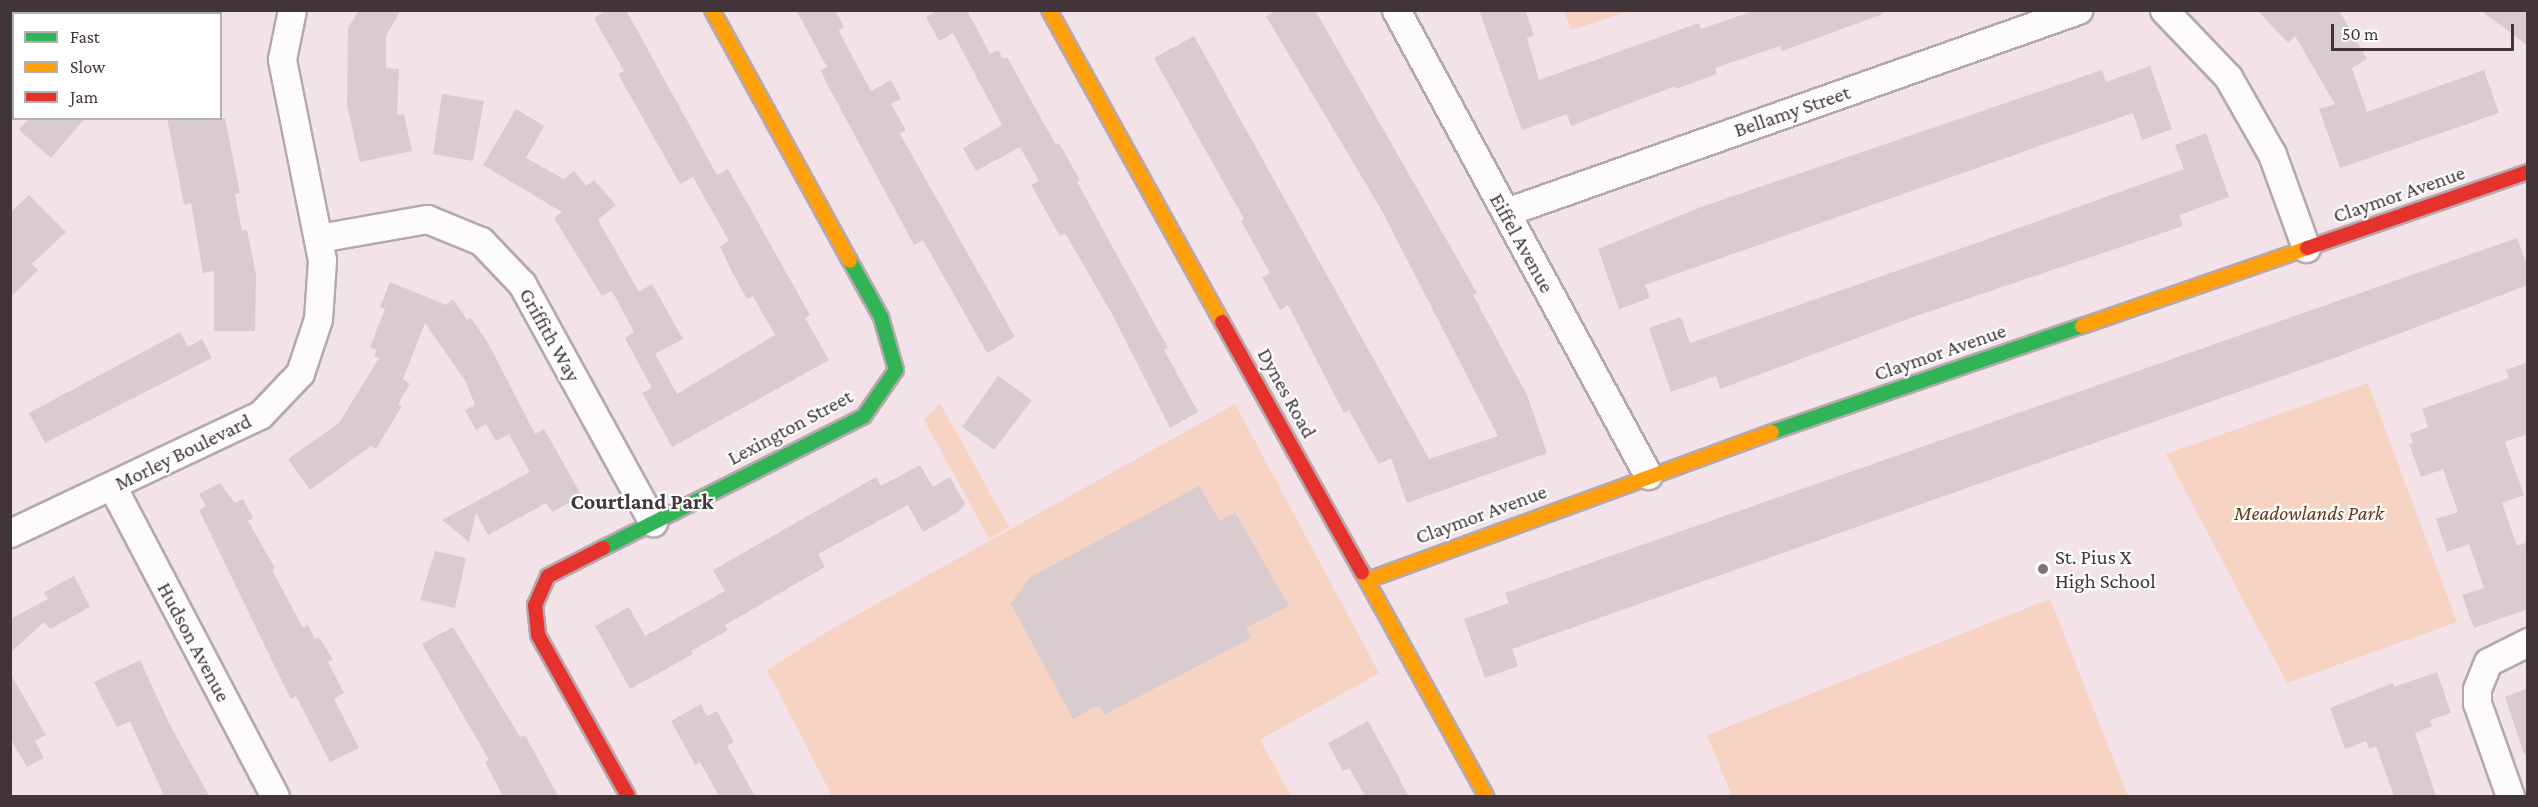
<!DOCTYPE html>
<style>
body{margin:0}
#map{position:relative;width:2538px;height:807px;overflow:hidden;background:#f3e2e8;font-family:"Crimson Pro",serif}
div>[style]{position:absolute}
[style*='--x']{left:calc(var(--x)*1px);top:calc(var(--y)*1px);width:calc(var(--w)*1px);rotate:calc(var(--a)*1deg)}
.green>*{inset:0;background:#f7d3c4}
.building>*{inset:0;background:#d9cccf}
.roads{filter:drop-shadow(2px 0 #b5a8ad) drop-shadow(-2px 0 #b5a8ad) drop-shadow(0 2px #b5a8ad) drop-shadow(0 -2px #b5a8ad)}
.street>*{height:27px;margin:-13.5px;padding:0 13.5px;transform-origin:13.5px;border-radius:13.5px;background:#fdfbfc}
.fast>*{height:14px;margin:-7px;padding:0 7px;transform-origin:7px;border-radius:7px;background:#30b455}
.slow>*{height:14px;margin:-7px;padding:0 7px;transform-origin:7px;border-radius:7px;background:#ff9f0a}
.jam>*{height:14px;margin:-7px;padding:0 7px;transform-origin:7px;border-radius:7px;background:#e5322d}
.dots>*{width:16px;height:16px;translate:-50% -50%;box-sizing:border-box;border:3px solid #fff;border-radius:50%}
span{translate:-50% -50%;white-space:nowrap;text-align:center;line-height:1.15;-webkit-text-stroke:4.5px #fff;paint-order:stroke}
.street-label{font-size:21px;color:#41353a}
.park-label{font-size:21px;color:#663814;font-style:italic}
.poi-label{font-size:21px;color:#41353a}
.left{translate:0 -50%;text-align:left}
.neighbourhood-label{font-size:22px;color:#41353a;font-weight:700}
.frame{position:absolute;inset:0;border:12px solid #41353a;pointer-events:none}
.legend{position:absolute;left:12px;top:12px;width:210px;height:108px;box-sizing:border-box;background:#fff;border:2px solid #b3aeb0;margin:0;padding:8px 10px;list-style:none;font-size:18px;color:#41353a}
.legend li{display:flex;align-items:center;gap:12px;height:30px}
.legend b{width:30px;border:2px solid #b3aeb0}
.scale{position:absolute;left:2331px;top:24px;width:183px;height:27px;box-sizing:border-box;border:3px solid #41353a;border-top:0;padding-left:8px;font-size:18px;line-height:21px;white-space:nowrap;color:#41353a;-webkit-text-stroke:4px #fff;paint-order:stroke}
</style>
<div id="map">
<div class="green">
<i style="clip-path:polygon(1564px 11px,1564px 10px,1629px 11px,1571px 30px)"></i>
<i style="clip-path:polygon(2368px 383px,2457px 622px,2287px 683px,2166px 454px)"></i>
<i style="clip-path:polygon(940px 403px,1009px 527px,989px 538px,924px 420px)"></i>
<i style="clip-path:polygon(1235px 404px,1379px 673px,1260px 740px,1291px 796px,832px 796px,767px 670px,835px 627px)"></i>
<i style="clip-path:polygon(2050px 599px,2128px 796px,1732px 796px,1707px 735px)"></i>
</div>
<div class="building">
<i style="clip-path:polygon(359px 10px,401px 10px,386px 36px,386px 68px,399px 69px,397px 115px,404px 114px,412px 151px,360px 162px,347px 106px,348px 28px)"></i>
<i style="clip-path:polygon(606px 10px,626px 10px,717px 175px,728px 169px,810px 315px,805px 318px,829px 360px,672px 447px,642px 393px,652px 388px,625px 338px,634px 332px,612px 291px,602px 296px,554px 218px,562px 212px,483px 165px,516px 109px,544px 126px,526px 158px,564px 179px,574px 171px,586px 186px,594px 180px,616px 205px,598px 220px,639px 292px,652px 284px,683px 339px,655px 354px,677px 394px,775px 335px,753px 296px,747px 299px,731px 270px,720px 246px,729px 241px,693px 177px,680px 184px,618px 74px,624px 71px,594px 18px)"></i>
<i style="clip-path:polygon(796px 10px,835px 10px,844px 27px,839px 30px,842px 37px,871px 91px,891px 80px,901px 99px,891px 104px,906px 130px,900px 134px,1015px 337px,987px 353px,923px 240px,914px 245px,826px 82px,821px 70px,827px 67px)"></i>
<i style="clip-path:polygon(938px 10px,967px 10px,990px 54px,998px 50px,1003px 59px,1007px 57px,1056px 145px,1059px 143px,1080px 180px,1077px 182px,1168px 348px,1164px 350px,1198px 412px,1170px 428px,1112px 314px,1065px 233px,1060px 236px,1031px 185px,1039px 181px,1020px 147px,976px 171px,963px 148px,1002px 125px,953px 33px,939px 41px,926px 17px)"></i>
<i style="clip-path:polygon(1277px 10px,1315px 10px,1477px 293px,1473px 295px,1527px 395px,1547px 453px,1407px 503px,1391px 458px,1379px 464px,1349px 410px,1344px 413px,1288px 305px,1280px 310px,1262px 277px,1270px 273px,1241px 221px,1244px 219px,1154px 58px,1194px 36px,1429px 459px,1498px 436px,1382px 211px,1266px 16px)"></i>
<i style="clip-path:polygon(1479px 10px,1525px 10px,1534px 35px,1527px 38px,1539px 80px,1699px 23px,1701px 29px,1756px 10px,1882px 10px,1883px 14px,1782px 51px,1780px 46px,1715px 68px,1717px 74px,1676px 89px,1675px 86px,1571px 126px,1567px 114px,1522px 130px)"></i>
<i style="clip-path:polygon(2257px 10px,2339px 10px,2367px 59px,2352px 68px,2367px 112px,2484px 70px,2499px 113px,2340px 168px,2319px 109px,2335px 104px,2295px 36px,2288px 43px)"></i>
<i style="clip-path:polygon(2480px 10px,2528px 10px,2528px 46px,2511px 33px)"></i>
<i style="clip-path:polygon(2150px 66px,2172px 129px,2142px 140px,2133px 113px,1645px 285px,1650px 298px,1619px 309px,1598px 249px,1701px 207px,2102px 70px,2106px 82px)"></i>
<i style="clip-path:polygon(442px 94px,484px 101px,473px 161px,433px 154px)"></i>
<i style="clip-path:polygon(29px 118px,85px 118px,51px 158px,19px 130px)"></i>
<i style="clip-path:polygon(167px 118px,225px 118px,240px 193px,235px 194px,242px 231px,247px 230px,256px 275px,255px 331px,214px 331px,214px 271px,203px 273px,191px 203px,184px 205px)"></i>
<i style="clip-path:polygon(2206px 133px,2229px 197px,2179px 215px,2183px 226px,1916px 316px,1720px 389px,1716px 376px,1671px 392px,1649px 328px,1681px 317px,1690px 343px,1968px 246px,2184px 169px,2175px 145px)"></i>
<i style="clip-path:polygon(29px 195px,66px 232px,32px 264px,38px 270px,10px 298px,10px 213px)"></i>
<i style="clip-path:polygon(2517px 238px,2528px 267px,2528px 285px,2334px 358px,1512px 649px,1518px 666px,1485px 678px,1464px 619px,1509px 603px,1505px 593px)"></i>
<i style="clip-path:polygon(390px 282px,446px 305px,453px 299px,467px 320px,471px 318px,488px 343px,535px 434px,544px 429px,582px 496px,552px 512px,546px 503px,488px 535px,476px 513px,469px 542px,442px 520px,530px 472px,509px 434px,496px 441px,486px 424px,476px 430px,465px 410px,475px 405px,466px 382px,425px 323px,403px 379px,410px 384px,398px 404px,402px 406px,376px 449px,371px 446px,310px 490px,288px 459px,339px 423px,379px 358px,374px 356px,377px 350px,370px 347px,385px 309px,380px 307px)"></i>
<i style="clip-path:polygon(180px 332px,188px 347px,202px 339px,212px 358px,45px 443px,29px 413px)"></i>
<i style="clip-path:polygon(2528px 362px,2528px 434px,2505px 442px,2524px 495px,2502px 503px,2517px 546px,2528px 542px,2528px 609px,2474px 628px,2462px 595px,2484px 588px,2469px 544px,2447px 552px,2436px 519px,2458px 512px,2443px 469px,2421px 477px,2409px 444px,2413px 443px,2410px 434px,2428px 427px,2422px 409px,2509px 378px,2506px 370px)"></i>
<i style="clip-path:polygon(998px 376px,1032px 400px,994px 450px,962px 427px)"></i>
<i style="clip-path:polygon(920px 465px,933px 487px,950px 477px,965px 504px,958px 512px,923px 532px,908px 505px,818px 554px,825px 567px,725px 625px,728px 630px,691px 651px,693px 654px,630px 689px,595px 626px,629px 607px,645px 636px,725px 591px,713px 570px,876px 477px,881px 486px)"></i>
<i style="clip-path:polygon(220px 483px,235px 503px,243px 499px,253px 518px,248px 521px,275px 568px,272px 570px,303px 628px,308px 625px,315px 639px,319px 637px,333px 660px,328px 662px,344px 693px,334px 699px,359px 748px,330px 762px,298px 700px,296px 696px,291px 699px,276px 669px,199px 510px,206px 506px,199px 494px)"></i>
<i style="clip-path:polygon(1199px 486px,1220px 521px,1235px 512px,1289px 606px,1246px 628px,1251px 638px,1104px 715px,1099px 705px,1073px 719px,1011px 604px,1029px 578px)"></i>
<i style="clip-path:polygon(435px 551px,466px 558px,455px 608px,420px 600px)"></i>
<i style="clip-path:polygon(74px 576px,90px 607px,50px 629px,44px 622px,10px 653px,10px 619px,48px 599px,44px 592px)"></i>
<i style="clip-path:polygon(453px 627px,520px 737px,525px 735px,558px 796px,503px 796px,485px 762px,489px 760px,422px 644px)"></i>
<i style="clip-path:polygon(140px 660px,170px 725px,209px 796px,164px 796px,130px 721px,117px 727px,94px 682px)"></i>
<i style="clip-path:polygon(2437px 672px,2451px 713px,2430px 720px,2432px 726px,2415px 733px,2436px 796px,2394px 796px,2376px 746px,2369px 749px,2366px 741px,2345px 749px,2330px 708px,2393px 683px,2394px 687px)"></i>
<i style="clip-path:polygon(10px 673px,46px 735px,35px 741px,44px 758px,27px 767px,10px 738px)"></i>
<i style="clip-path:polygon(2528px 688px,2528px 753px,2524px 754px,2505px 697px)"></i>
<i style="clip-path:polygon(701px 704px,707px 716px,717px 711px,734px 742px,727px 746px,755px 796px,719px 796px,700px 762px,695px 765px,671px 721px)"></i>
<i style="clip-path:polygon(1368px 721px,1396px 772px,1408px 796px,1365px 796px,1349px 768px,1343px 771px,1328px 743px)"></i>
</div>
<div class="roads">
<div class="street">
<i style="--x:1396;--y:10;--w:529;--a:61.55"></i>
<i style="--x:2164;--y:10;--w:93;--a:46.3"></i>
<i style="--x:2228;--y:77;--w:89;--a:60.3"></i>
<i style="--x:2272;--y:154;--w:100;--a:70.1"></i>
<i style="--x:1506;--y:212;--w:607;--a:-19.45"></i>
<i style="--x:319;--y:238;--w:110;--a:-10"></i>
<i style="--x:427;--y:219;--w:58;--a:22.2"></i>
<i style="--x:481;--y:241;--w:59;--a:46.4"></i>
<i style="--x:522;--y:284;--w:272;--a:61.2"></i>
<i style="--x:112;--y:486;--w:350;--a:62.3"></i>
<i style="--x:10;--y:533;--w:276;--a:-25.3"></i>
<i style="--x:260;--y:415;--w:58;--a:-46.4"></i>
<i style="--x:300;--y:373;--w:57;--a:-71.6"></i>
<i style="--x:318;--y:319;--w:59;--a:-86.1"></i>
<i style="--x:322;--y:260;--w:205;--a:-101.3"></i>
<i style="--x:282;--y:59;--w:50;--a:-78.5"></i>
<i style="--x:2510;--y:796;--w:99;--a:-109.5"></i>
<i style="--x:2477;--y:703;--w:14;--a:-90"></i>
<i style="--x:2477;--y:689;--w:29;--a:-68"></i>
<i style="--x:2488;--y:662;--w:45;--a:-26.6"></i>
</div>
<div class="fast">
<i style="--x:1772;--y:432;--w:328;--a:-18.9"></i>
<i style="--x:603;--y:548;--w:292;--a:-26.8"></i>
<i style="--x:864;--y:416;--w:56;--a:-55.2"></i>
<i style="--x:896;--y:370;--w:55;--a:-105.8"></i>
<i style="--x:881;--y:317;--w:64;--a:-119"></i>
</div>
<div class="slow">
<i style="--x:712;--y:10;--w:286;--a:61.2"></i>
<i style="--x:1049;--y:10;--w:357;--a:61"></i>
<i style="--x:10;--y:24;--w:6;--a:-45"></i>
<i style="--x:2082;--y:326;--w:238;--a:-19.1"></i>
<i style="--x:1362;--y:572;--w:256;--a:61"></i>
<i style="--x:1368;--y:580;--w:430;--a:-20.1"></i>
</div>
<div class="jam">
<i style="--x:2307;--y:248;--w:234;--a:-19"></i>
<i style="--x:1222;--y:322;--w:287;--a:60.8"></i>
<i style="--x:603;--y:548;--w:62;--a:153"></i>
<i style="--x:548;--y:576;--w:32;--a:114"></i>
<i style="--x:535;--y:605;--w:30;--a:84"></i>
<i style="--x:538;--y:635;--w:184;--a:60.8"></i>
</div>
</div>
<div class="dots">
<i style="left:2043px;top:569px;background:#7f7277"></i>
</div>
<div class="street-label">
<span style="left:1792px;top:111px;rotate:-19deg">Bellamy Street</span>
<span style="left:2399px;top:194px;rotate:-19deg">Claymor Avenue</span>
<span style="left:1522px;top:243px;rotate:61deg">Eiffel Avenue</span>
<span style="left:550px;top:335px;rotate:61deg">Griffith Way</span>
<span style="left:1940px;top:352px;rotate:-19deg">Claymor Avenue</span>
<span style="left:1287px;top:393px;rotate:61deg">Dynes Road</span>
<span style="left:790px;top:427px;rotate:-28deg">Lexington Street</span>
<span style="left:183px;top:452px;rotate:-26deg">Morley Boulevard</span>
<span style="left:1481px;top:514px;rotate:-20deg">Claymor Avenue</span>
<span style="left:194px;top:642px;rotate:62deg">Hudson Avenue</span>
</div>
<div class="park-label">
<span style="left:2309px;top:513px">Meadowlands Park</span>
</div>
<div class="poi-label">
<span class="left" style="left:2055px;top:569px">St. Pius X<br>High School</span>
</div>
<div class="neighbourhood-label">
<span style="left:642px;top:502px">Courtland Park</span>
</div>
<div class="frame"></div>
<ul class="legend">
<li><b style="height:8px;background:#30b455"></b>Fast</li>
<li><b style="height:8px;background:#ff9f0a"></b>Slow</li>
<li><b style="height:8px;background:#e5322d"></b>Jam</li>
</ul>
<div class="scale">50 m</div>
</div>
